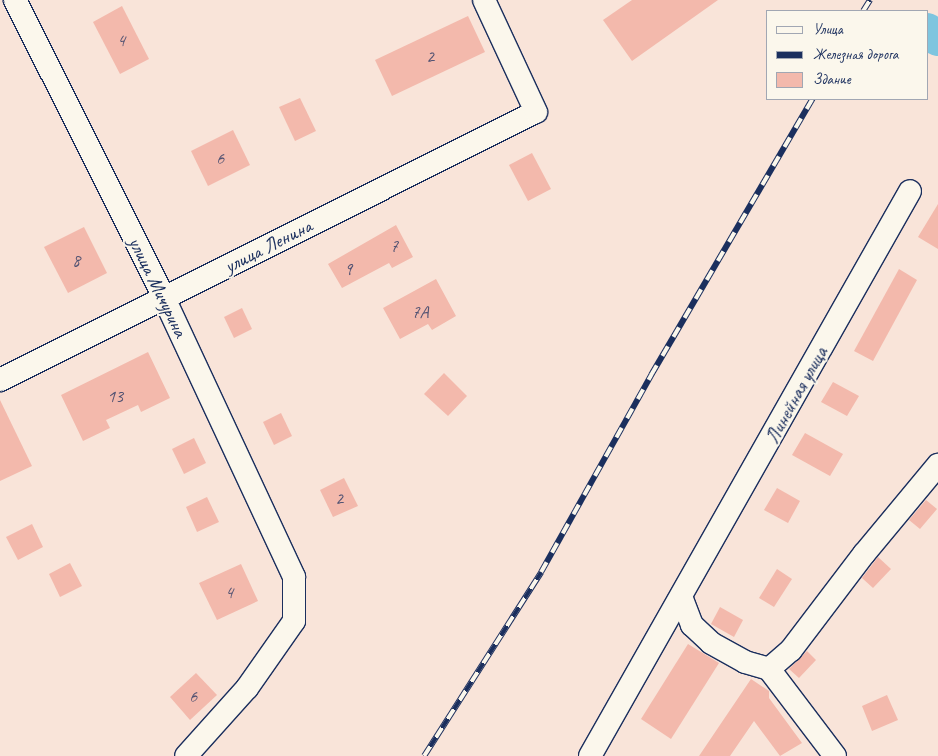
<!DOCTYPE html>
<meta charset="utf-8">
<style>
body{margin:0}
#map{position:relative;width:938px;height:756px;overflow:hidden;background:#f9e4d9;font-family:Caveat,sans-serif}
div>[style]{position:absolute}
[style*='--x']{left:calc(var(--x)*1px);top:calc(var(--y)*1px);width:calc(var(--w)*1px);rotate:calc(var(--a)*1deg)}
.river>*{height:36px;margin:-18px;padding:0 18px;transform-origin:18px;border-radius:18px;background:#7ec5df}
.building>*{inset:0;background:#f3b9ac}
.roads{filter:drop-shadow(1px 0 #1b2f5e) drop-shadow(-1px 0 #1b2f5e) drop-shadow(0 1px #1b2f5e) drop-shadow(0 -1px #1b2f5e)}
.street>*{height:22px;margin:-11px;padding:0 11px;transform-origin:11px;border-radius:11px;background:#fbf7ec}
.rail>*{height:5.5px;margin-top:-2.75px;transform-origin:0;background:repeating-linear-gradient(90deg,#fbf7ec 0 11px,#1b2f5e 0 22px);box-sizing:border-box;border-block:1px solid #1b2f5e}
span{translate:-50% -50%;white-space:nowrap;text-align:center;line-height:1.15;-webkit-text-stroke:4px #fbf7ec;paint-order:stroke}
.number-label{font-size:18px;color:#515272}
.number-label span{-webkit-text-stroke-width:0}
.street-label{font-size:20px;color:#1b2f5e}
.legend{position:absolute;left:766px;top:10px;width:162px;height:90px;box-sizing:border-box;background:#fbf7ec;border:1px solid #a1a7b3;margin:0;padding:6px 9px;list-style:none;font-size:15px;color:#1b2f5e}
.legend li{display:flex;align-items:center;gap:10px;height:25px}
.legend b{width:25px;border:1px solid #a1a7b3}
</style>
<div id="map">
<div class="river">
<i style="--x:927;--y:31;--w:13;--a:32"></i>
</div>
<div class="building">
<i style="clip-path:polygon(632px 0,718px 0,632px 61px,603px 20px)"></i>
<i style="clip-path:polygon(122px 6px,149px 59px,120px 74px,93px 22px)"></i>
<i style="clip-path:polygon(468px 16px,485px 52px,392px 96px,375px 60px)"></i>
<i style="clip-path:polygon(300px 98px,316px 131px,295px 141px,279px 107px)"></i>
<i style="clip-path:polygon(233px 130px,250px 165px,208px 186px,191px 151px)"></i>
<i style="clip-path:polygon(532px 153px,551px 189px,528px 201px,509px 165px)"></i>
<i style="clip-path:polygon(938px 204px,938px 249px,918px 237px)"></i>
<i style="clip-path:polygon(396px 225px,413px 257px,392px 268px,389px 263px,342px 288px,328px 264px)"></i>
<i style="clip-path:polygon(84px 227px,107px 273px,68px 293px,44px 247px)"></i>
<i style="clip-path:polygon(899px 269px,917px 280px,873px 361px,854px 351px)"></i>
<i style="clip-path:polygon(436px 279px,456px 316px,432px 330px,428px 324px,400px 339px,383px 308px)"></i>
<i style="clip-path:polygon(242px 308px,252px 329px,234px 338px,224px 317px)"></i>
<i style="clip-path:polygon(148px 352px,170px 398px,141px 412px,138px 405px,106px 420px,110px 428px,83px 441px,61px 395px)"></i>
<i style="clip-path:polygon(444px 373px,467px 396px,448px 416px,424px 394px)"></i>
<i style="clip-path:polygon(833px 382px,859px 396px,847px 416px,821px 402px)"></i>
<i style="clip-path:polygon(0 400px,32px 466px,0 481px)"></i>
<i style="clip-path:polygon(281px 413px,292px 436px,274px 445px,263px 422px)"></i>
<i style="clip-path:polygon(805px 433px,843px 454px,830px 476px,792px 455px)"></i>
<i style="clip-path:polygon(194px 438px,206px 463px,184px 474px,172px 449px)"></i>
<i style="clip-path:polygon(344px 478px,358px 506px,333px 517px,320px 490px)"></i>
<i style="clip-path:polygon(777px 488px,800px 501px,788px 523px,764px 510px)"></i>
<i style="clip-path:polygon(207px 497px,219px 522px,197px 532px,186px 507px)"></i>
<i style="clip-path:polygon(926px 500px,937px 509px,920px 529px,909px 520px)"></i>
<i style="clip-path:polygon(32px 524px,43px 547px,18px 560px,6px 537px)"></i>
<i style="clip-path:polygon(878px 557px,891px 569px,873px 588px,862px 578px)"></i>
<i style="clip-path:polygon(70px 563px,82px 586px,60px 597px,49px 574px)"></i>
<i style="clip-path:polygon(241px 564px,258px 601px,217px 620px,199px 583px)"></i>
<i style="clip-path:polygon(777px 569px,792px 579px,774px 607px,759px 598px)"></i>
<i style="clip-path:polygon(720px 607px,743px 620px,734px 637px,711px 624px)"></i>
<i style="clip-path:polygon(688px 644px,719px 663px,671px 739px,641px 719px)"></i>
<i style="clip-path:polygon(807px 651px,816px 660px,799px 678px,789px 669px)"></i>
<i style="clip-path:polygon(196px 673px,217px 695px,190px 720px,170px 697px)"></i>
<i style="clip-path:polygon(751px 679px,769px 691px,769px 698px,802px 743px,780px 756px,754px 721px,730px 756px,699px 756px)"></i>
<i style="clip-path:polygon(887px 695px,898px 720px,872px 731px,862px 706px)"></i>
</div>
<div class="roads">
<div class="street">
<i style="--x:15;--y:0;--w:333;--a:63.4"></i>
<i style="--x:164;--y:298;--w:308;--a:65"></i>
<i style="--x:294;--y:577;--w:44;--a:90"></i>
<i style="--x:294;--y:621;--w:82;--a:125"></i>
<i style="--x:247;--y:688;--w:91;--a:131.9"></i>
<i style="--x:0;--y:380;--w:599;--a:-26.57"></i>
<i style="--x:536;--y:112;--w:123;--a:-114.9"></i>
<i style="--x:682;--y:599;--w:28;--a:69"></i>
<i style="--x:692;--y:625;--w:26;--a:43"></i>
<i style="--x:711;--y:643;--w:39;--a:29"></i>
<i style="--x:745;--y:662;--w:25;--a:16"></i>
<i style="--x:769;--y:669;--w:109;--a:52.8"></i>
<i style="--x:769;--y:669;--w:29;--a:-41"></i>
<i style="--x:791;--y:650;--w:121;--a:-52.8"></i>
<i style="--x:864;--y:554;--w:116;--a:-50.3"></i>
<i style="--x:590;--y:756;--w:649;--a:-60.47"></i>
</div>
</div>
<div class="rail">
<i style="--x:863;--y:11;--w:13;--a:-58"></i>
<i style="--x:424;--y:756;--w:218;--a:-57.5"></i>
<i style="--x:541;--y:572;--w:226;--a:-60.8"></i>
<i style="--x:651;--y:375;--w:320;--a:-59.7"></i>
</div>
<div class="number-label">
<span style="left:121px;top:40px">4</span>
<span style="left:430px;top:56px">2</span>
<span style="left:220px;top:158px">6</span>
<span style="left:394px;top:246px">7</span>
<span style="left:76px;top:260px">8</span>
<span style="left:348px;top:269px">9</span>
<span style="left:420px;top:312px">7А</span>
<span style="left:115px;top:396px">13</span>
<span style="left:339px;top:498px">2</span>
<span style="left:229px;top:592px">4</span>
<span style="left:193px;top:696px">6</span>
</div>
<div class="street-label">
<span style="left:268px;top:246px;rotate:-27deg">улица Ленина</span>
<span style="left:158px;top:287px;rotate:64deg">улица Мичурина</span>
<span style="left:796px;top:395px;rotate:-61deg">Линейная улица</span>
</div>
<ul class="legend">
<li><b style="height:6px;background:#fbf7ec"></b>Улица</li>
<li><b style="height:6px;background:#1b2f5e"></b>Железная дорога</li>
<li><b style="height:14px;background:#f3b9ac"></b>Здание</li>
</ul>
</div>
